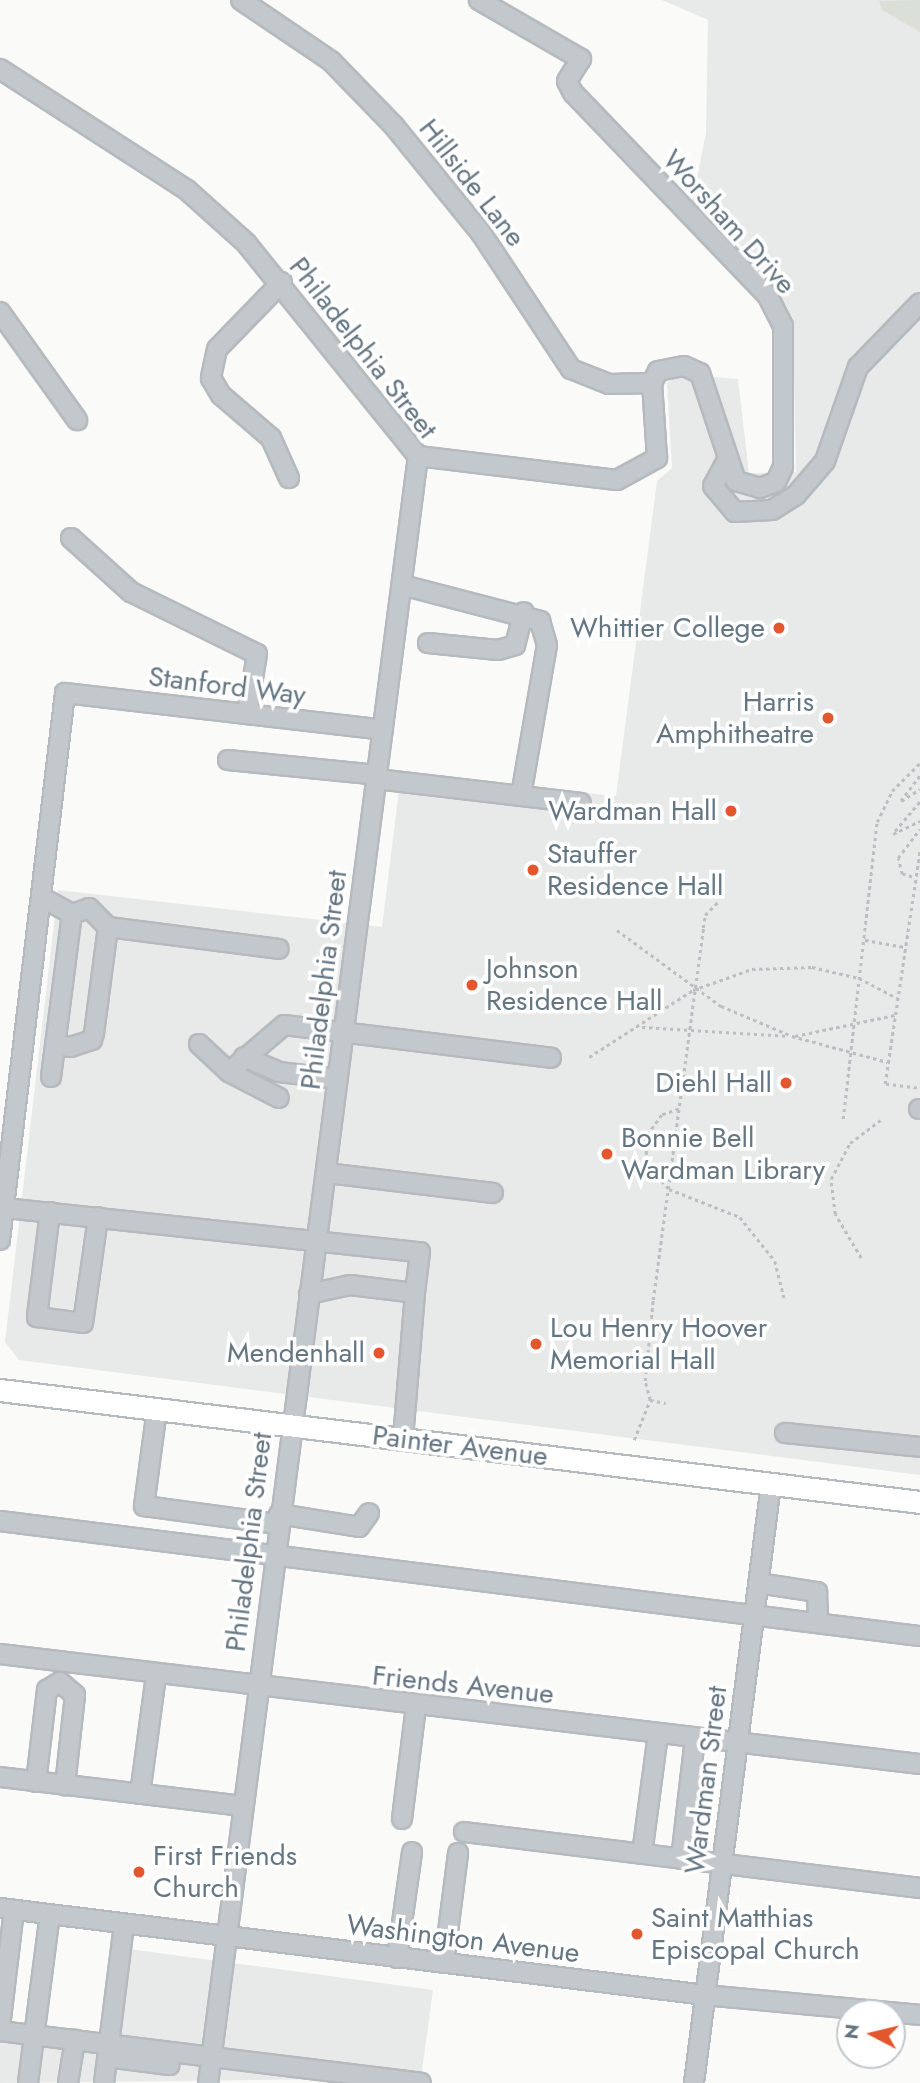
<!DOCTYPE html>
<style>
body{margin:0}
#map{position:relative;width:920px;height:2083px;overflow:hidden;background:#fafaf8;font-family:Jost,sans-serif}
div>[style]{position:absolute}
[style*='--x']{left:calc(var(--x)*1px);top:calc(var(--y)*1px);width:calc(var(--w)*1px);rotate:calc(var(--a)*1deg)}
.built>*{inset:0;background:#e8e9e9}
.green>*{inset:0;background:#dadfd7}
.path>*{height:2.5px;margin-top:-1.25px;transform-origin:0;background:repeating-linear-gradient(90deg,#bbbfc2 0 3.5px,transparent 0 7px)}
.roads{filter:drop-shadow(2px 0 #b5babe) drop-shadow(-2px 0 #b5babe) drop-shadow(0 2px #b5babe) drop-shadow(0 -2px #b5babe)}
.minor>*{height:18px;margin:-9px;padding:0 9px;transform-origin:9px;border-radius:9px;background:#c3c8cc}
.major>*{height:21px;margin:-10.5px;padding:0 10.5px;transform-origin:10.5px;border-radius:10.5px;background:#fff}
.dots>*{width:19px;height:19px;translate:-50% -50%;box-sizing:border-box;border:4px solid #fff;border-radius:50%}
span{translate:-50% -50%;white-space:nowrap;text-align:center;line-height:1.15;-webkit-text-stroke:7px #fff;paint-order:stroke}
.street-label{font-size:28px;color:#657683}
.poi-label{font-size:28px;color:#657683}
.right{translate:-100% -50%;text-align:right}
.left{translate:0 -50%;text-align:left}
.north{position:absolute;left:836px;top:1999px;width:70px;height:70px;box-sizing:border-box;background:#fff;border:2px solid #c1c8cd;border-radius:50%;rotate:277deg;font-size:19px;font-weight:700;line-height:28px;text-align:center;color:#657683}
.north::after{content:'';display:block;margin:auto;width:24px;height:32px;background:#e4572e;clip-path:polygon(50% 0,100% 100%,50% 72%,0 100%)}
</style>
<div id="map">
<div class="built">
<i style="clip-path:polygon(662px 0,920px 0,920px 1475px,19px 1360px,5px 1342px,58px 890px,382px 927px,401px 774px,616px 796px,657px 481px,672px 468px,667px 383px,680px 374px,738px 379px,749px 473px,796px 472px,793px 325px,743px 247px,691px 207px,706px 133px,708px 20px)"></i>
<i style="clip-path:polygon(129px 1949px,433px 1990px,421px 2078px,0 2083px,0 2036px,116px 2050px)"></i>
</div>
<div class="green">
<i style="clip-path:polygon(920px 0,920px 32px,882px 10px,879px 1px)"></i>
</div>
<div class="path">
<i style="--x:920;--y:776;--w:31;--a:127"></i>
<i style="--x:901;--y:801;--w:22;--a:-32"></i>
<i style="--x:920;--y:802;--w:42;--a:130.2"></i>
<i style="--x:893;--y:834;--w:30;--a:-26"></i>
<i style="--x:912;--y:877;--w:10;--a:-163"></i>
<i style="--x:902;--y:874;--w:16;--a:-104"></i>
<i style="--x:898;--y:858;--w:36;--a:-53"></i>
<i style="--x:617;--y:930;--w:129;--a:36.2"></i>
<i style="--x:721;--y:1006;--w:77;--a:22.9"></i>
<i style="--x:792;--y:1036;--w:99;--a:15.2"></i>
<i style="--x:865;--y:940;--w:39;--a:10"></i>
<i style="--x:642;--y:1027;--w:147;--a:3.5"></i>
<i style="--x:795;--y:1036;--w:102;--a:-11.9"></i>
<i style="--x:589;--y:1057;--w:124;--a:-32.8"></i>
<i style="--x:693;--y:990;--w:63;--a:-19.6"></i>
<i style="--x:752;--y:969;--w:60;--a:-1.9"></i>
<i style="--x:812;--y:967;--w:48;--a:13.2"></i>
<i style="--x:859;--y:978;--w:43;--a:27.8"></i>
<i style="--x:917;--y:1088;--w:32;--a:-173"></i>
<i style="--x:885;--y:1084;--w:236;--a:-81.5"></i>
<i style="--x:682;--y:1089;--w:18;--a:-38"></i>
<i style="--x:696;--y:1078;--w:20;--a:45"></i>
<i style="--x:679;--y:1109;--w:18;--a:161"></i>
<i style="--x:662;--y:1115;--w:27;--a:126"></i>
<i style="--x:646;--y:1137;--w:29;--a:88"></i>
<i style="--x:647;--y:1166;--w:32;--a:46"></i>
<i style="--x:669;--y:1189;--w:76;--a:21.5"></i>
<i style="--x:740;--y:1217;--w:56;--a:51.5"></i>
<i style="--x:775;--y:1261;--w:38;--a:76"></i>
<i style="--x:843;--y:1119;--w:299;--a:-83.5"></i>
<i style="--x:877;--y:822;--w:34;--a:-64"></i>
<i style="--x:892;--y:791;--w:40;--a:-45"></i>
<i style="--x:861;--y:1258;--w:51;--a:-120.6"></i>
<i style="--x:835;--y:1214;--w:35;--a:-97"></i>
<i style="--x:831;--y:1179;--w:41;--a:-62.2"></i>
<i style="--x:850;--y:1143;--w:38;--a:-37"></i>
<i style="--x:650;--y:1400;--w:16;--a:11"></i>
<i style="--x:634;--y:1440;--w:43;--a:-68.2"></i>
<i style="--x:650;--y:1400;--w:20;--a:-105"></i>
<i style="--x:645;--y:1381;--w:81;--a:-84.4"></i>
<i style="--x:653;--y:1300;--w:375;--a:-82.3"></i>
<i style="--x:703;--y:928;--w:13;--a:-81"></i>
<i style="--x:705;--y:915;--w:21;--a:-45"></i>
</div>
<div class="roads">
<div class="minor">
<i style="--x:241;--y:0;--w:109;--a:34.1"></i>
<i style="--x:331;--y:61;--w:91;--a:45.9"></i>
<i style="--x:394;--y:126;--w:138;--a:50.9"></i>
<i style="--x:481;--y:233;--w:163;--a:56.5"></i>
<i style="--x:571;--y:369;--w:41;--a:21.5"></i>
<i style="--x:609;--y:384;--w:43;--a:-1.3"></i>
<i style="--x:0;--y:69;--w:223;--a:32.9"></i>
<i style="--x:187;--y:190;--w:79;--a:41.9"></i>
<i style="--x:246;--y:243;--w:274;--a:51.1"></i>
<i style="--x:418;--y:456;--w:1640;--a:97.35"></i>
<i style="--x:282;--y:282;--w:93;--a:134.1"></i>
<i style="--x:217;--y:349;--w:30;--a:102"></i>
<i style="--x:211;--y:378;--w:20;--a:60"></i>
<i style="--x:221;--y:395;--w:66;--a:40.7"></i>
<i style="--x:271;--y:438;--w:44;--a:65.8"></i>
<i style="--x:0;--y:312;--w:133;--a:54.5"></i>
<i style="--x:418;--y:456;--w:200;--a:6.9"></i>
<i style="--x:617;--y:480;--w:46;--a:-28.8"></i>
<i style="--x:657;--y:458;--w:75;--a:-93.8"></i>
<i style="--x:652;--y:383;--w:13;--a:-63"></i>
<i style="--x:658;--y:371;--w:26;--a:-11"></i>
<i style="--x:684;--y:366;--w:17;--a:24"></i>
<i style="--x:700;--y:373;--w:114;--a:71.6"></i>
<i style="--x:736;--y:481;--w:25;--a:16"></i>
<i style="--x:760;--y:488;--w:17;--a:-21"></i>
<i style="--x:776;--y:482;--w:17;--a:-65"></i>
<i style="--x:783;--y:467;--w:141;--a:-90"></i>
<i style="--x:783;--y:326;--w:34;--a:-117"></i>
<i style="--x:768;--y:296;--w:281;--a:-133.8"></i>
<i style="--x:573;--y:93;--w:13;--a:-117"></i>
<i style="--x:567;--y:81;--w:26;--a:-58"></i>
<i style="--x:581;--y:59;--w:118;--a:-150"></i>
<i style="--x:726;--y:462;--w:27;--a:118"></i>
<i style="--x:713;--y:486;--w:34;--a:50"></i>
<i style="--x:735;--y:512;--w:37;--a:-3"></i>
<i style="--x:772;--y:510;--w:28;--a:-32"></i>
<i style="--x:796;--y:495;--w:45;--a:-49.5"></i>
<i style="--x:825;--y:461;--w:100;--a:-70.7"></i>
<i style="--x:858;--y:367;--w:89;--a:-45.9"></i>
<i style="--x:71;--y:538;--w:81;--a:42"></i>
<i style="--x:131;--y:592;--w:140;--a:26.2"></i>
<i style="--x:257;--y:654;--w:61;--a:99.5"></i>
<i style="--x:402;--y:585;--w:143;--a:14.6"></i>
<i style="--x:540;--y:621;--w:25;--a:74"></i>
<i style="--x:547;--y:645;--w:153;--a:99.8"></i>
<i style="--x:428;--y:643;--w:70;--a:5.7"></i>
<i style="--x:498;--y:650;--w:18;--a:-16"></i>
<i style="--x:515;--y:645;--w:34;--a:-75"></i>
<i style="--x:228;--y:760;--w:150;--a:5.7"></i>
<i style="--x:377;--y:779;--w:205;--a:6.7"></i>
<i style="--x:41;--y:897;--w:35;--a:29"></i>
<i style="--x:108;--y:927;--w:172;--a:7.3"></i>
<i style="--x:199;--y:1044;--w:41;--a:43"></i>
<i style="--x:229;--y:1072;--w:72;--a:-40.5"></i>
<i style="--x:284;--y:1025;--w:269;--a:7"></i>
<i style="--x:244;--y:1057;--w:38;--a:23"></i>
<i style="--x:279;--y:1072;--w:59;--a:6.8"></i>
<i style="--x:229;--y:1072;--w:56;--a:27.5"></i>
<i style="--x:51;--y:1077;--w:164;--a:-82.7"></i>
<i style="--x:72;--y:914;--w:18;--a:-19"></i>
<i style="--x:89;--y:908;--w:27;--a:45"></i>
<i style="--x:108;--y:927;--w:107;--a:97.5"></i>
<i style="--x:94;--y:1033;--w:7;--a:106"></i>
<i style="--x:92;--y:1040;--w:22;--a:162"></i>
<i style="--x:71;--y:1047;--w:16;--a:-173"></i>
<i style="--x:919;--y:1109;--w:1;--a:0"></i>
<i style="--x:326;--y:1173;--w:168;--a:6.8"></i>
<i style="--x:5;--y:1208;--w:417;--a:6.1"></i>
<i style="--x:420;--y:1252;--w:41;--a:97"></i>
<i style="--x:50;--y:1212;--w:106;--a:97.1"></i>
<i style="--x:37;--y:1317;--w:46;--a:7.4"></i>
<i style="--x:83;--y:1323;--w:107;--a:-81.9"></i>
<i style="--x:0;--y:1240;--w:551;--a:-83.22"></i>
<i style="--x:65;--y:693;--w:320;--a:6.6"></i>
<i style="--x:309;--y:1294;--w:42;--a:-12.4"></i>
<i style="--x:350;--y:1285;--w:65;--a:7"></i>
<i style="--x:415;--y:1293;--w:146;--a:94.7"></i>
<i style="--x:157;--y:1409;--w:98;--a:97.6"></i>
<i style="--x:144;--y:1506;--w:135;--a:7.7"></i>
<i style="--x:785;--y:1433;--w:136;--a:5.9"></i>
<i style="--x:279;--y:1514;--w:81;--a:9.2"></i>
<i style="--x:359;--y:1527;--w:17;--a:-54"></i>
<i style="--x:0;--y:1521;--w:927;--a:7.13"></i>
<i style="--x:758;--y:1583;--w:60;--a:8.7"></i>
<i style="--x:817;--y:1592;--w:31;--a:88"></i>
<i style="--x:0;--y:1654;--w:927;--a:6.82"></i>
<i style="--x:0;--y:1777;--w:244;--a:6.8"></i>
<i style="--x:36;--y:1782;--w:93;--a:-83.2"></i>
<i style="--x:47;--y:1690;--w:15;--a:-32"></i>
<i style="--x:60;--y:1682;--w:20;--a:41"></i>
<i style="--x:75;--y:1695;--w:91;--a:96.3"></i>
<i style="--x:140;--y:1794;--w:120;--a:-82.3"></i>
<i style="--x:402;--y:1819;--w:114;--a:-82.9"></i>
<i style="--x:464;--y:1832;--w:459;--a:7"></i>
<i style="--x:642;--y:1854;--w:121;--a:-82.4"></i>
<i style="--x:681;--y:1859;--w:122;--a:-83.4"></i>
<i style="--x:0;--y:1908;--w:710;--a:7.03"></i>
<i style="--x:705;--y:1995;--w:216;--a:5.3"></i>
<i style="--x:397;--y:1958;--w:107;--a:-81.9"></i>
<i style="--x:444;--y:1963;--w:111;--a:-82.7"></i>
<i style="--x:0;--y:2027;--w:118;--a:-83.2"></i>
<i style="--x:0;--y:2031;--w:424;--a:7"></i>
<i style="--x:107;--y:2057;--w:63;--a:7.4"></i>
<i style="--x:28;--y:2083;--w:170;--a:-82.6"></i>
<i style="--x:68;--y:2083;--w:44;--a:-80.8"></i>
<i style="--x:104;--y:2083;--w:160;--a:-82.8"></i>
<i style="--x:694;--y:2083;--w:604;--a:-82.67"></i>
</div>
<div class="major">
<i style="--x:0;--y:1390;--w:927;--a:6.94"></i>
</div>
</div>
<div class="dots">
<i style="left:779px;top:628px;background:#e4572e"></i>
<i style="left:828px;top:718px;background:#e4572e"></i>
<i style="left:731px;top:811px;background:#e4572e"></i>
<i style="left:533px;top:870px;background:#e4572e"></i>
<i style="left:472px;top:985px;background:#e4572e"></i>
<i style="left:786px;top:1083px;background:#e4572e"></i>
<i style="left:607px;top:1154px;background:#e4572e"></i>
<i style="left:536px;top:1344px;background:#e4572e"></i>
<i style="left:379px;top:1353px;background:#e4572e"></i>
<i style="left:139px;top:1872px;background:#e4572e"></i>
<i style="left:637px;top:1934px;background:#e4572e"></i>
</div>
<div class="street-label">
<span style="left:472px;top:183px;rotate:52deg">Hillside Lane</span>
<span style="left:729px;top:222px;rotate:48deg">Worsham Drive</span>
<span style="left:363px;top:348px;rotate:52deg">Philadelphia Street</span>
<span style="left:227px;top:686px;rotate:7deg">Stanford Way</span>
<span style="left:324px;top:980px;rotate:-83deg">Philadelphia Street</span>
<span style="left:460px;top:1446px;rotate:7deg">Painter Avenue</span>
<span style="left:249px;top:1542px;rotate:-83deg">Philadelphia Street</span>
<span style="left:463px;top:1685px;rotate:6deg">Friends Avenue</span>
<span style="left:706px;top:1780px;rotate:-83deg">Wardman Street</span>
<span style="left:463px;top:1939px;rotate:7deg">Washington Avenue</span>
</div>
<div class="poi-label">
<span class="right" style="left:765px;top:628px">Whittier College</span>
<span class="right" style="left:814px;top:718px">Harris<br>Amphitheatre</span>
<span class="right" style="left:717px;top:811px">Wardman Hall</span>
<span class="left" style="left:547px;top:870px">Stauffer<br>Residence Hall</span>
<span class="left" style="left:486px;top:985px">Johnson<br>Residence Hall</span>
<span class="right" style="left:772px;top:1083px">Diehl Hall</span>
<span class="left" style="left:621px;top:1154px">Bonnie Bell<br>Wardman Library</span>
<span class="left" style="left:550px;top:1344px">Lou Henry Hoover<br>Memorial Hall</span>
<span class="right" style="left:365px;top:1353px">Mendenhall</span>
<span class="left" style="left:153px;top:1872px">First Friends<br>Church</span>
<span class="left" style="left:651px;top:1934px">Saint Matthias<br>Episcopal Church</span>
</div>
<div class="north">N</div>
</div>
